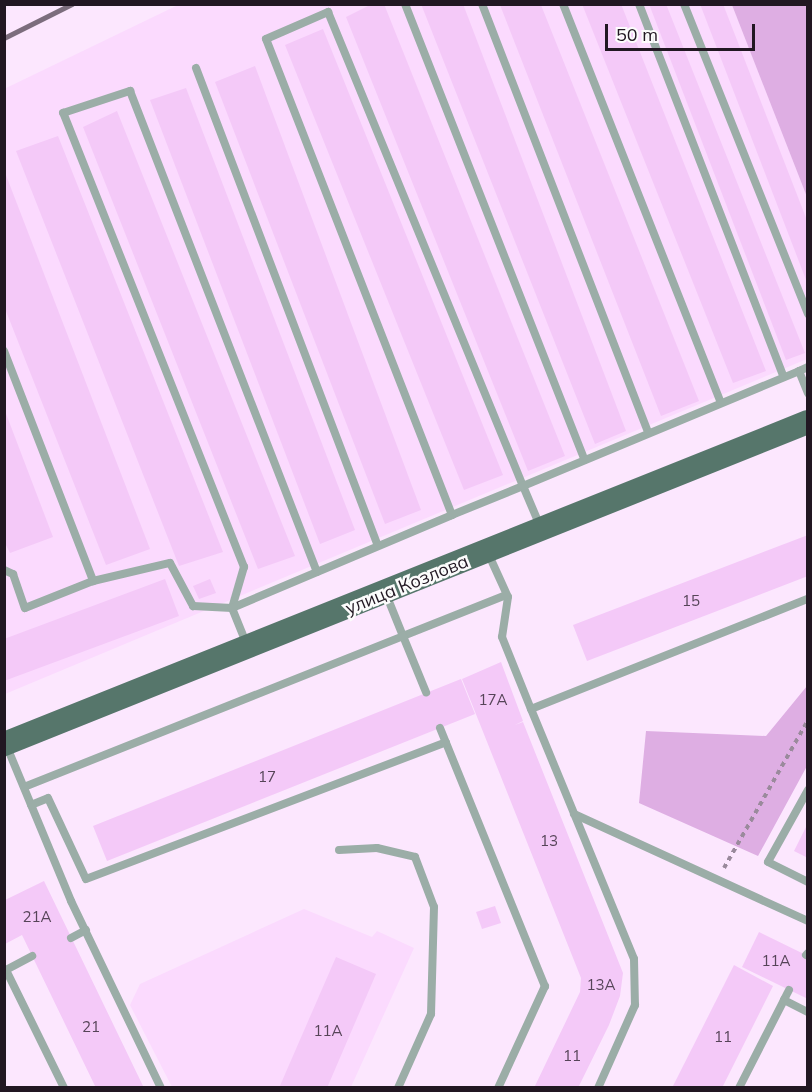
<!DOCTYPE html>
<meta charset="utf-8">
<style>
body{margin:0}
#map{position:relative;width:812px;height:1092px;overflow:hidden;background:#fce7fe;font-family:Mulish,sans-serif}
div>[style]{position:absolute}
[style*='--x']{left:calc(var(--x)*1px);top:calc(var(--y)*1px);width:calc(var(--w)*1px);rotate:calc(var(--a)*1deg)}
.built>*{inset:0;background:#fbdafe}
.green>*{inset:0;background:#deaee3}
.building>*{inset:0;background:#f4c9f8}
.path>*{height:4px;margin-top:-2px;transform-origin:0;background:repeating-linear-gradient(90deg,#9a8a9c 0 4.5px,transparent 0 9px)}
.lane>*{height:8px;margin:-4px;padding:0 4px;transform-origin:4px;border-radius:4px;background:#9bada7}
.primary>*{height:24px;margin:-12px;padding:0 12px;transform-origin:12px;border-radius:12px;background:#56766b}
.rail>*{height:4.5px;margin:-2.25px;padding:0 2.25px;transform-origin:2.25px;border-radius:2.25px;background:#7c6d7d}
span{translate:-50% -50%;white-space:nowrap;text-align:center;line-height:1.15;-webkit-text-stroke:5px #fcfcfc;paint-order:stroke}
.number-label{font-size:15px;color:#564458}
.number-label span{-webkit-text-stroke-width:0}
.street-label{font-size:18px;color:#211722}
.frame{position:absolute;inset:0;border:6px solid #211722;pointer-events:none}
.scale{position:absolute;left:605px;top:24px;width:150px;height:27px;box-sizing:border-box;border:3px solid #211722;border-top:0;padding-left:8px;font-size:18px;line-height:21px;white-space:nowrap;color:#211722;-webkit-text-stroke:4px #fcfcfc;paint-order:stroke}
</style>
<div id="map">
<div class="built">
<i style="clip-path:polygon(178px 5px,732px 5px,807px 197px,807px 359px,5px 694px,4px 89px)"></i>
<i style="clip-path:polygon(304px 909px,372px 937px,377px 931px,414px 948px,351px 1087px,172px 1087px,130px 1005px,140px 984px)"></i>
</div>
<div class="green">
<i style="clip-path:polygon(732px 5px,807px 5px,807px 197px)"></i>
<i style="clip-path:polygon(807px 686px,807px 766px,758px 856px,639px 803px,646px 731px,766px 736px)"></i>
</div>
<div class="building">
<i style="clip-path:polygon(372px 4px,384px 4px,565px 456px,528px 471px,346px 17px)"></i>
<i style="clip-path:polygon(421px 4px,463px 4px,626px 431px,595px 444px)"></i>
<i style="clip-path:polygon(582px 4px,621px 4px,766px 371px,733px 383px)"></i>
<i style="clip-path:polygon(649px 4px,666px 4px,805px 353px,786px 360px)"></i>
<i style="clip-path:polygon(700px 4px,723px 4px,808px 223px,808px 285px)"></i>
<i style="clip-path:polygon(500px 5px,541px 5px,699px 401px,661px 416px)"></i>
<i style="clip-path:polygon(323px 29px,503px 475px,464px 490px,285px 45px)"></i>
<i style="clip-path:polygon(255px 66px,421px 510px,385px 524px,215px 82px)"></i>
<i style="clip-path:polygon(186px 88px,355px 530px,320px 544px,150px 100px)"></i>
<i style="clip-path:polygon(117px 111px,295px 556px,258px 569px,83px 127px)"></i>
<i style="clip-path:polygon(58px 136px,223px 552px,179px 566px,16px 151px)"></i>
<i style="clip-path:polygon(4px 170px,150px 549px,106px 565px,4px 306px)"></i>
<i style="clip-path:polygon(5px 411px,53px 537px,10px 553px,4px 541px)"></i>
<i style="clip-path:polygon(808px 535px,808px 576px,587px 661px,573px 625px)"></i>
<i style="clip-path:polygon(165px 579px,179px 616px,4px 681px,4px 639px)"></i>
<i style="clip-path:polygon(210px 579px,216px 593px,199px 599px,193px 586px)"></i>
<i style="clip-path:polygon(501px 662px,523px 721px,515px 725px,523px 722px,623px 973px,620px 996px,609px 1025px,578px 1088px,534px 1088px,580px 992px,581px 978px,462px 679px)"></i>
<i style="clip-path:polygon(461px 679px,475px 714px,107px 861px,93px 826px)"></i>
<i style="clip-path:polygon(808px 823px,808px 858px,794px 851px)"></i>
<i style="clip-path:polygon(44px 881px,144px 1088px,96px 1088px,22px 935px,5px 944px,5px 900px)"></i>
<i style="clip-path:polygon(495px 906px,501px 923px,482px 929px,476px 912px)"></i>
<i style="clip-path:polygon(759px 932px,808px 956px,808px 999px,742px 967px)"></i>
<i style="clip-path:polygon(336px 957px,376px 974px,327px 1088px,279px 1088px)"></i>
<i style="clip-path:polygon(734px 965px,773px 986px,722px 1088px,672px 1088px)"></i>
</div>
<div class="path">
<i style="--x:724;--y:868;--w:170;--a:-60.4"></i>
</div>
<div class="lane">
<i style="--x:405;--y:4;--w:490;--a:68.5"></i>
<i style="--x:482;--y:4;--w:460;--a:68.8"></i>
<i style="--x:563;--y:4;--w:429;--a:68.4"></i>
<i style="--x:639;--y:4;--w:400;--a:68.8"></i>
<i style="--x:684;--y:4;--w:334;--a:68.2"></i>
<i style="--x:328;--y:12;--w:513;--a:67.64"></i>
<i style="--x:523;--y:486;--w:77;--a:157.8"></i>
<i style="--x:452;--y:515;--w:511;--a:-111.34"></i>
<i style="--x:266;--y:39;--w:68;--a:-23.5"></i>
<i style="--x:196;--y:68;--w:511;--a:69.16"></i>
<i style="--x:4;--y:351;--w:247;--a:68.8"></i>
<i style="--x:93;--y:581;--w:79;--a:-13.2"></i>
<i style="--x:170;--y:563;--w:49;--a:61.9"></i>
<i style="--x:193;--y:606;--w:39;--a:3"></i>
<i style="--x:232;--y:608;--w:38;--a:68"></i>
<i style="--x:808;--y:367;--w:10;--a:156"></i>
<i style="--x:799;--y:371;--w:24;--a:68"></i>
<i style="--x:540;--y:526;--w:43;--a:-113"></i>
<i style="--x:523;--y:486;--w:299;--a:-22.6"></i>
<i style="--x:488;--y:553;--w:48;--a:65.6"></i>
<i style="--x:508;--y:597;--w:40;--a:98.5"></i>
<i style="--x:502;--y:637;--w:78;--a:68.1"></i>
<i style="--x:531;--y:709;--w:298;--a:-21.7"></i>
<i style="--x:4;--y:570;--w:10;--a:24"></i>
<i style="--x:13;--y:574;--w:36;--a:71"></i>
<i style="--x:25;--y:608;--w:73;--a:-21.7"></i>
<i style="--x:386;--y:594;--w:45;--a:68"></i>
<i style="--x:403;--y:636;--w:111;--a:-21.7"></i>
<i style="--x:232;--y:608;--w:43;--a:-73.7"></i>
<i style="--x:244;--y:567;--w:489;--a:-111.7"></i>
<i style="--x:63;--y:113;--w:71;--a:-18.2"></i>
<i style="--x:130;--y:91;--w:516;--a:68.76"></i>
<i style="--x:232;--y:608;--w:239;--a:-22.9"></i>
<i style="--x:531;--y:709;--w:270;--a:67.6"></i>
<i style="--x:634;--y:959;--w:46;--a:88.8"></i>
<i style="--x:635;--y:1005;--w:91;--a:114"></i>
<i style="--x:440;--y:728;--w:279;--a:67.9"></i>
<i style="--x:545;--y:986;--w:112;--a:114.7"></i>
<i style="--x:7;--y:747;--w:167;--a:67.4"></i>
<i style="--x:71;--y:901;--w:208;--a:64.3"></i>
<i style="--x:24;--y:787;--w:408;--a:-21.7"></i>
<i style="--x:403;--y:636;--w:61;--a:67.7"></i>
<i style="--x:808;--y:790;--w:82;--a:119.1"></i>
<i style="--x:768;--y:862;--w:45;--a:26.6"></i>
<i style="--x:31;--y:805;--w:18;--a:-22"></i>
<i style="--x:48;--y:798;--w:89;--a:64.9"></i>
<i style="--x:86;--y:879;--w:385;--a:-20.8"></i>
<i style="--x:574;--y:814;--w:257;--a:24.6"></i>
<i style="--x:339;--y:850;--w:38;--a:-3"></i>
<i style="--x:377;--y:848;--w:39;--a:13"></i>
<i style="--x:415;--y:857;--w:53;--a:69.2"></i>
<i style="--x:434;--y:907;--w:107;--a:91.6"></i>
<i style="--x:431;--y:1014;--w:81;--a:114"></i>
<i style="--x:71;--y:938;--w:17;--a:-28"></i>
<i style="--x:806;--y:955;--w:3;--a:-45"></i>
<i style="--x:6;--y:970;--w:131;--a:63.8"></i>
<i style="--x:4;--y:971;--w:32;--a:-28"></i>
<i style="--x:789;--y:990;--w:11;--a:117"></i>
<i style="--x:784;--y:1000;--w:27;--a:27"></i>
<i style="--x:739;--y:1088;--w:99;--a:-62.9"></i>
</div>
<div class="primary">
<i style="--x:4;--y:744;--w:866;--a:-21.83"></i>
</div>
<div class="rail">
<i style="--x:4;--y:38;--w:76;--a:-26.6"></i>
</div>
<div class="number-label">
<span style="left:691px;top:601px">15</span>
<span style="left:493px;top:700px">17А</span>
<span style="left:267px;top:777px">17</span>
<span style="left:549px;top:841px">13</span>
<span style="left:37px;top:917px">21А</span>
<span style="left:776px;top:961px">11А</span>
<span style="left:601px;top:985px">13А</span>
<span style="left:91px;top:1027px">21</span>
<span style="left:328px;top:1031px">11А</span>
<span style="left:723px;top:1037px">11</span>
<span style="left:572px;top:1056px">11</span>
</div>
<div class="street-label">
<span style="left:407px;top:585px;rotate:-22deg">улица Козлова</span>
</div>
<div class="frame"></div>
<div class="scale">50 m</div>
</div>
